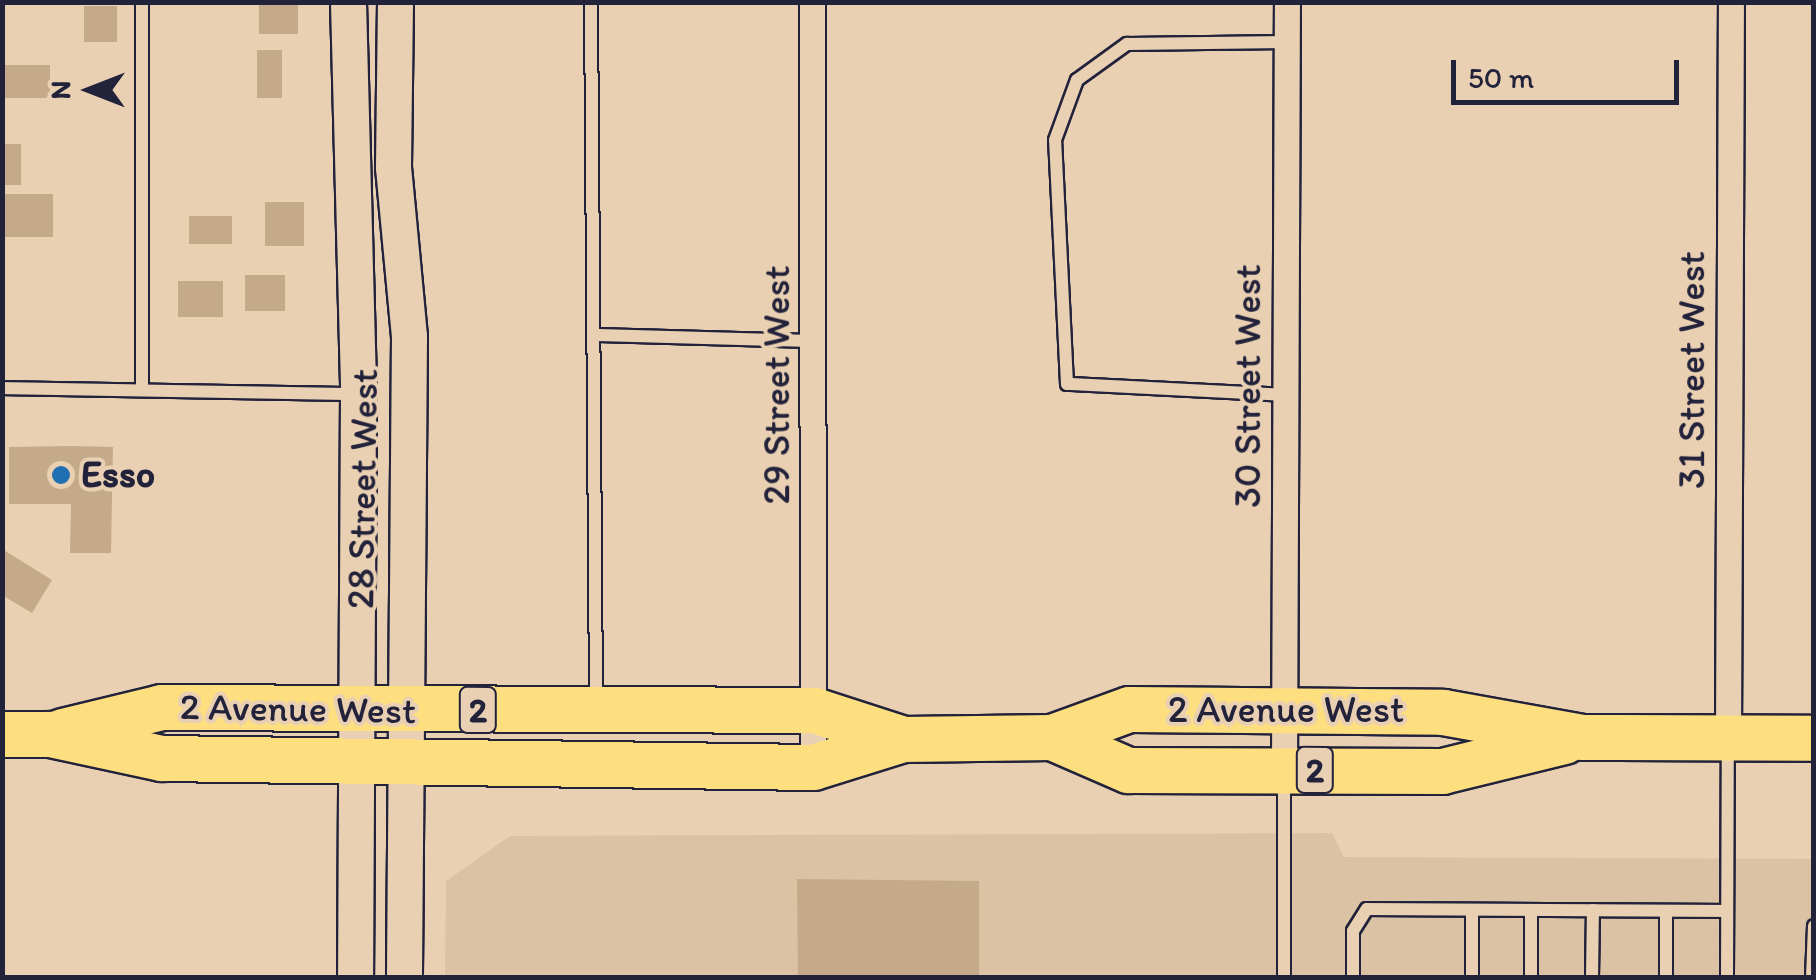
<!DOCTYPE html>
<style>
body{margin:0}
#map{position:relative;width:1816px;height:980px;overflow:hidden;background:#ead0b2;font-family:Itim,sans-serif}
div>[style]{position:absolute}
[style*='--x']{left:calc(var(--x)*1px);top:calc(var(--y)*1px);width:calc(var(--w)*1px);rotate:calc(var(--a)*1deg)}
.built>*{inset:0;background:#dbc2a4}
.building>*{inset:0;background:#c4aa89}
.roads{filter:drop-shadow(2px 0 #22223b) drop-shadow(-2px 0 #22223b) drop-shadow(0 2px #22223b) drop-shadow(0 -2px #22223b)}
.lane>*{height:12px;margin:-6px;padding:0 6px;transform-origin:6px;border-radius:6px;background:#ead0b2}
.street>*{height:25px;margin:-12.5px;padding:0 12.5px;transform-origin:12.5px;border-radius:12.5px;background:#ead0b2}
.secondary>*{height:35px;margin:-17.5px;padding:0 17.5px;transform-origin:17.5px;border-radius:17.5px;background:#ead0b2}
.highway>*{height:45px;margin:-22.5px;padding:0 22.5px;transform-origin:22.5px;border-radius:22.5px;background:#fedf80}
.dots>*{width:28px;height:28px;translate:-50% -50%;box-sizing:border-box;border:5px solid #ead0b2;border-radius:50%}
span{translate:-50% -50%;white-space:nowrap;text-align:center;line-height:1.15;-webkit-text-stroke:8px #ead0b2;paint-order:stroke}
.shield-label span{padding:2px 8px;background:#ead0b2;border:2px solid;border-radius:8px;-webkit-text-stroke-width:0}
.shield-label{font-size:35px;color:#22223b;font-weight:700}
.street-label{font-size:38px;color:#22223b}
.poi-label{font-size:38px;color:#22223b;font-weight:700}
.left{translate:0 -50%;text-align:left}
.frame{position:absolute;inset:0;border:5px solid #22223b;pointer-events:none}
.north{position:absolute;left:40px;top:40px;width:100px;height:100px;-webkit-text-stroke:8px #ead0b2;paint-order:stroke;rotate:270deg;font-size:28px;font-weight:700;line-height:40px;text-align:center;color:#22223b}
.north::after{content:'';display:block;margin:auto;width:35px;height:45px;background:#22223b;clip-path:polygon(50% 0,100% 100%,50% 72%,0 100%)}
.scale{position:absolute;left:1451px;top:60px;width:228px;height:45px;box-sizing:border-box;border:5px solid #22223b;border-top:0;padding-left:12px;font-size:30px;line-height:35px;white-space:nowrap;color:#22223b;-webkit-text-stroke:8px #ead0b2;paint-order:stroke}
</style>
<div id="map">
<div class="built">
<i style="clip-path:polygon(1332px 833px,1344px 857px,1813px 859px,1813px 977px,445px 978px,446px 881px,510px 836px)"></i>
</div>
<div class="building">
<i style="clip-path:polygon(259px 2px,298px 2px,298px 34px,259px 34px)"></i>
<i style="clip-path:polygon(84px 6px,117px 6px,117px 42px,84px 42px)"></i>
<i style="clip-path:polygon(257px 50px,282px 50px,282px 98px,257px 98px)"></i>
<i style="clip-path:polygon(2px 65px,50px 65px,50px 98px,2px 98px)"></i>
<i style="clip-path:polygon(2px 144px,21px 144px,21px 185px,2px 185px)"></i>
<i style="clip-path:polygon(3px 194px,53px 194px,53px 237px,3px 237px)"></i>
<i style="clip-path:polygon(265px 202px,304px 202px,304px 246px,265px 246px)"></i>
<i style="clip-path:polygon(189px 216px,232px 216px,232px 244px,189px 244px)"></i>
<i style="clip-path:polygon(245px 275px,285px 275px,285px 311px,245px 311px)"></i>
<i style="clip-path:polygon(178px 281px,223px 281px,223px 317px,178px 317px)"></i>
<i style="clip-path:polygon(72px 446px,113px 447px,111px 553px,70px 553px,71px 504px,9px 504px,9px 447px)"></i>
<i style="clip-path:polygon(2px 549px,52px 580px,32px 613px,2px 595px)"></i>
<i style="clip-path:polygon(797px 879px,979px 881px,979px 978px,798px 978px)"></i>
</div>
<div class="roads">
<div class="lane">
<i style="--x:591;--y:2;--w:698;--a:89.59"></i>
<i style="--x:595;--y:335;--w:219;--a:1.6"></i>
<i style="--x:2;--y:388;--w:353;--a:1"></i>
<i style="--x:142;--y:390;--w:388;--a:-90"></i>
<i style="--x:1286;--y:395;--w:219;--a:-177.1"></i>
<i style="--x:1067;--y:384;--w:244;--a:-92.8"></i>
<i style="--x:1055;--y:140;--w:64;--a:-69.9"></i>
<i style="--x:1077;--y:80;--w:62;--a:-35.8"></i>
<i style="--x:1127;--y:44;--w:160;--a:-0.7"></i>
<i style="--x:1284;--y:777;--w:201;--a:90"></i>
<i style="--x:1472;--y:910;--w:68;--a:90"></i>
<i style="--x:1353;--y:978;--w:47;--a:-90"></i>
<i style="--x:1353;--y:931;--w:26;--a:-58"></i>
<i style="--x:1367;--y:909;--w:360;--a:0.3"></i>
<i style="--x:1531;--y:978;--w:68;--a:-90"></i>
<i style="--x:1592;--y:978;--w:68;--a:-89.2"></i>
<i style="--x:1666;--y:978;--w:67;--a:-90"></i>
<i style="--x:1727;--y:978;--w:233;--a:-89.8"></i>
<i style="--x:1812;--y:978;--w:52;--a:-87.8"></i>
</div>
<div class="street">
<i style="--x:812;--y:2;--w:765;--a:89.93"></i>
<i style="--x:1728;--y:738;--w:736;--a:-89.77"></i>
<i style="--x:1284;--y:770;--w:768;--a:-89.78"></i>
</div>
<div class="secondary">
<i style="--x:348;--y:2;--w:392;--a:88.5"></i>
<i style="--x:358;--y:394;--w:584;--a:90.29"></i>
<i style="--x:395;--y:2;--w:165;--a:90.7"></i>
<i style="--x:393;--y:167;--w:170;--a:84.6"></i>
<i style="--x:409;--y:336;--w:642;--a:90.45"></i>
</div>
<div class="highway">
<i style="--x:62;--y:731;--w:102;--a:-13.6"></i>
<i style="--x:161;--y:707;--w:653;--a:0.26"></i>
<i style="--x:814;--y:710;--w:94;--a:18"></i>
<i style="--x:2;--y:734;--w:48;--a:0"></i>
<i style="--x:50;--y:734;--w:114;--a:12.2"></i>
<i style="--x:161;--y:758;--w:652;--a:0.79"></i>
<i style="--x:813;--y:767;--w:94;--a:-17.3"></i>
<i style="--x:903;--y:739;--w:149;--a:-0.8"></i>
<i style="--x:1052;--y:737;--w:82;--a:-20"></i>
<i style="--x:1129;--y:709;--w:314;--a:0.5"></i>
<i style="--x:1443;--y:712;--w:141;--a:10.2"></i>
<i style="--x:1582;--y:737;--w:232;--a:0.2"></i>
<i style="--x:1052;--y:737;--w:83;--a:23.5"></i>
<i style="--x:1128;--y:770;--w:314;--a:0.2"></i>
<i style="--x:1442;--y:771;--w:126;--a:-13.8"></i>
</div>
</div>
<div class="dots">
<i style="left:61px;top:475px;background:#1f6fb2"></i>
</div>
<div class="shield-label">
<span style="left:478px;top:710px">2</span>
<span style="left:1315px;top:770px">2</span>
</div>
<div class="street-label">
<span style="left:1692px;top:370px;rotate:-90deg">31 Street West</span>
<span style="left:777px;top:385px;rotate:-90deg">29 Street West</span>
<span style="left:1248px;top:386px;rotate:-90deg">30 Street West</span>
<span style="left:363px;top:489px;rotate:-89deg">28 Street West</span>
<span style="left:298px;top:709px;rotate:1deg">2 Avenue West</span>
<span style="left:1286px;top:710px">2 Avenue West</span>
</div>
<div class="poi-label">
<span class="left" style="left:81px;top:475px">Esso</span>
</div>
<div class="frame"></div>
<div class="north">N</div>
<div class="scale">50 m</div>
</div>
